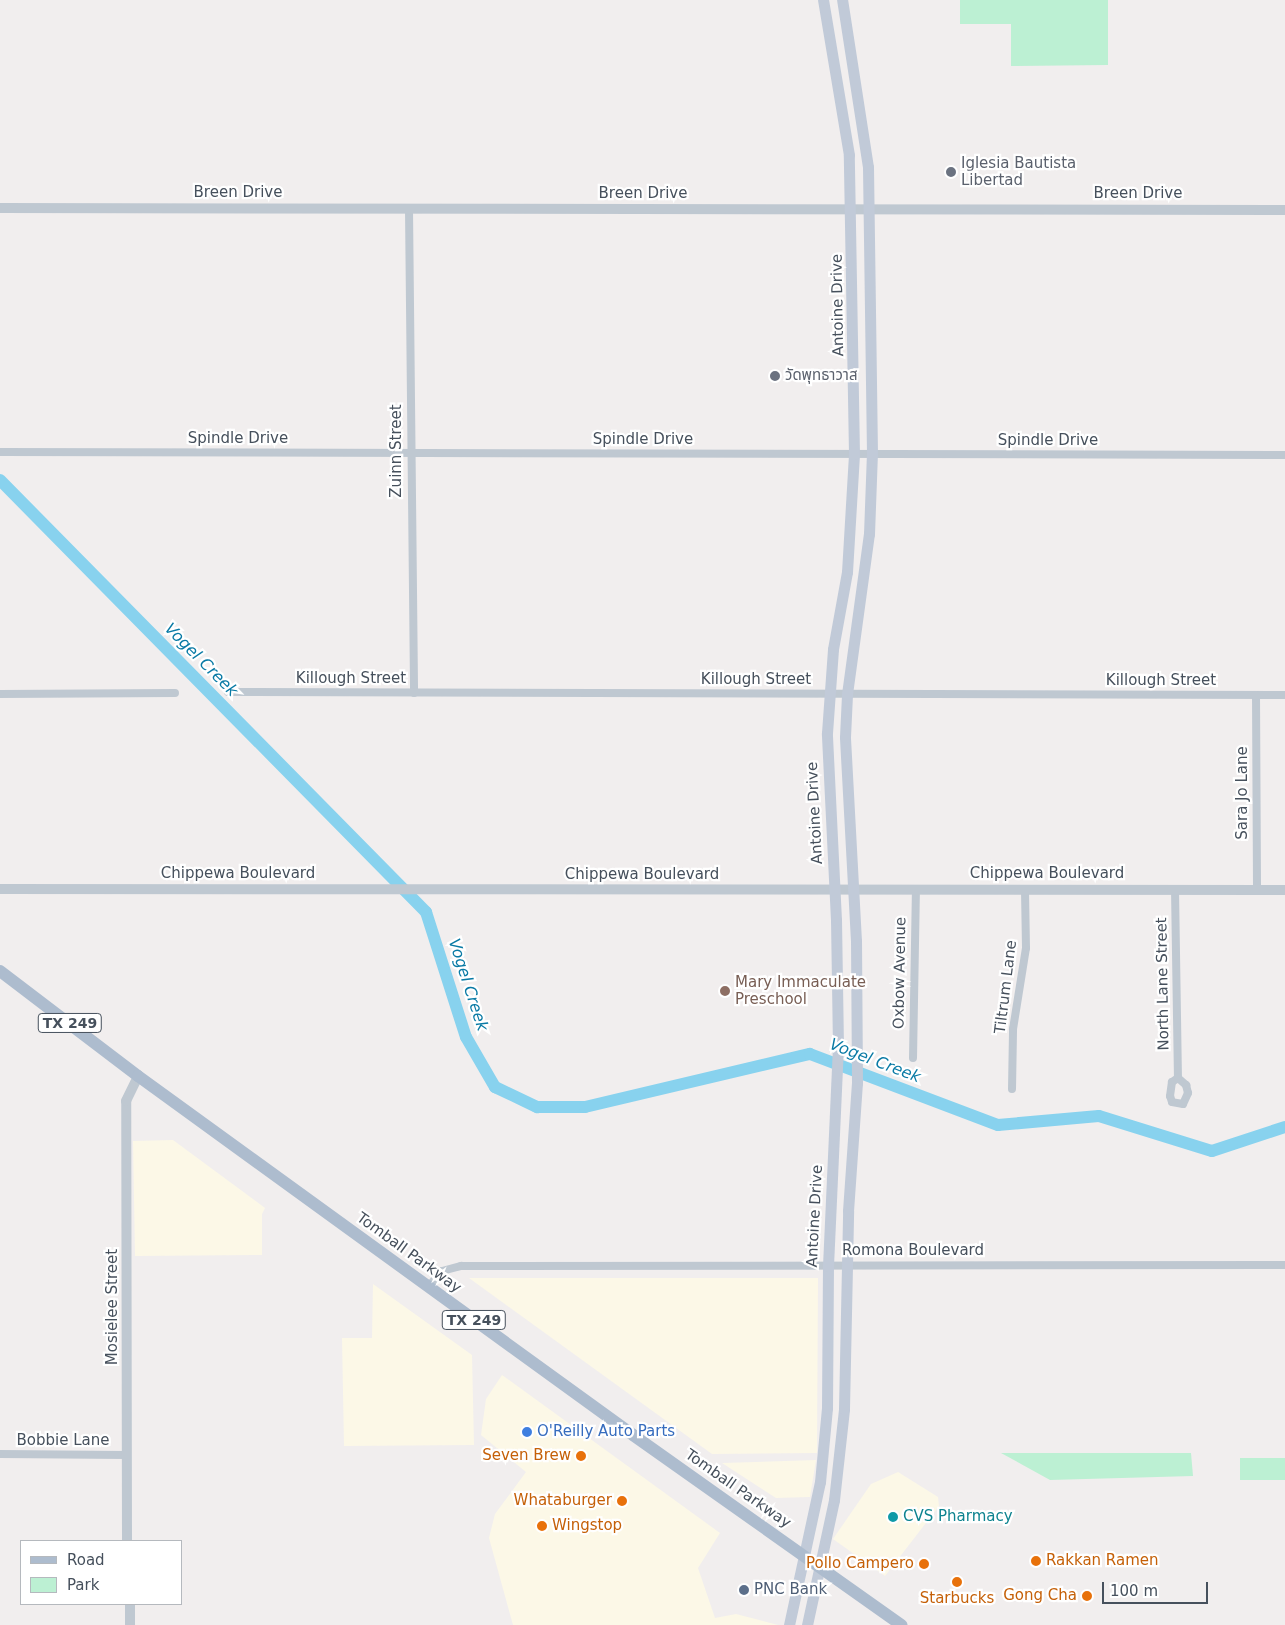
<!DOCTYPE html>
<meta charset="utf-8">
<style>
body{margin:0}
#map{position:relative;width:1285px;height:1625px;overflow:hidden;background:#f1eeee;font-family:"DejaVu Sans","Noto Sans Thai",sans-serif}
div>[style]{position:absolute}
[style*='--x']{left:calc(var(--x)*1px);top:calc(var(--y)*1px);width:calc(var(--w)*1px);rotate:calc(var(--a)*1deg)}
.commercial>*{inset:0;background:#fcf8e7}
.green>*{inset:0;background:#bcf0d3}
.river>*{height:12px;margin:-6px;padding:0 6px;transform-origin:6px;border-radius:6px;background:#88d2ee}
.minor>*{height:8px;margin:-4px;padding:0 4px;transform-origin:4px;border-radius:4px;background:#bfc8d1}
.tertiary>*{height:10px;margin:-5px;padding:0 5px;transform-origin:5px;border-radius:5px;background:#bfc8d1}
.secondary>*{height:11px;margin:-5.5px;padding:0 5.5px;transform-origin:5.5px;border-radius:5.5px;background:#c1cad8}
.primary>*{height:12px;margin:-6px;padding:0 6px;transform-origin:6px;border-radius:6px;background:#adbcce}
.dots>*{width:14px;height:14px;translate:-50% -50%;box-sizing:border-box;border:2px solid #fff;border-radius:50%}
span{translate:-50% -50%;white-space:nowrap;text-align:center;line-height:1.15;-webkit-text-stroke:4.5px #fff;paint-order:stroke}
.shield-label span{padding:1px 4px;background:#fff;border:1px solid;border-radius:4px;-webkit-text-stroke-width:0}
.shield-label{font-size:14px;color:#46505c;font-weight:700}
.worship-label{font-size:15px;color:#5b616d}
.left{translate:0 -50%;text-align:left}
.street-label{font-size:15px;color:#46505c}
.education-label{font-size:15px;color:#785e54}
.shop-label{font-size:15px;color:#366cbe}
.food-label{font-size:15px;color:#c56008}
.right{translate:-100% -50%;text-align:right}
.culture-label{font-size:15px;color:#0d838f}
.service-label{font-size:15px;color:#4e5e75}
.water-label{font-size:16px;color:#097aa5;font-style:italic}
.legend{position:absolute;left:20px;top:1540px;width:162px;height:65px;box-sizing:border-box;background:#fff;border:1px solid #b5b9be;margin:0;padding:6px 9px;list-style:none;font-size:15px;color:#46505c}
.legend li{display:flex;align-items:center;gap:10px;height:25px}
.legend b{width:25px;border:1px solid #b5b9be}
.scale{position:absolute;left:1102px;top:1582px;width:106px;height:22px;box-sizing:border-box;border:2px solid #46505c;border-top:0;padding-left:6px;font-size:15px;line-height:18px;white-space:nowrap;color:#46505c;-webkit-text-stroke:4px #fff;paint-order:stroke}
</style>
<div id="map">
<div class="commercial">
<i style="clip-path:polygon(173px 1140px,265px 1208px,262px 1214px,262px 1255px,135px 1256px,133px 1141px)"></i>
<i style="clip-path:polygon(469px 1278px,818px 1278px,817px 1453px,712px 1454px)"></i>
<i style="clip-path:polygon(373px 1284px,472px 1355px,474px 1445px,344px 1446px,342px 1338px,372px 1338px)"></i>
<i style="clip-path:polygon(502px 1375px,720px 1533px,698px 1568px,715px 1618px,736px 1614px,778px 1625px,513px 1625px,489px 1538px,495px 1514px,526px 1472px,481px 1435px,486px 1399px)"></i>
<i style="clip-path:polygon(816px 1460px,810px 1497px,776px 1498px,722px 1463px)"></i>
<i style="clip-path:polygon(898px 1472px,938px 1497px,939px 1506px,885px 1576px,833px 1539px,871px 1484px)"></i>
</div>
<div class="green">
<i style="clip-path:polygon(960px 0,1108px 0,1108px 65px,1011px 66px,1011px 24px,960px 24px)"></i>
<i style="clip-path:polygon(1001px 1453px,1191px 1453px,1193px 1476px,1050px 1480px)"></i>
<i style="clip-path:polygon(1240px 1458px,1285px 1458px,1285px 1480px,1240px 1480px)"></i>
</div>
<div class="river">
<i style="--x:0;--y:480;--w:607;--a:45.4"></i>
<i style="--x:426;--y:912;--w:131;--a:72.3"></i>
<i style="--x:466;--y:1037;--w:58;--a:59.9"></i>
<i style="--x:495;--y:1087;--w:47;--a:25.5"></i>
<i style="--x:537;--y:1107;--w:48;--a:0"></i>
<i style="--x:585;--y:1107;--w:231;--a:-13.3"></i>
<i style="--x:810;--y:1054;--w:201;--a:20.7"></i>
<i style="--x:998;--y:1125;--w:101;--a:-5.1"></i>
<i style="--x:1099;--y:1116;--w:118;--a:17.2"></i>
<i style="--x:1212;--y:1151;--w:77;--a:-18.2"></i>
</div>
<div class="minor">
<i style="--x:409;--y:209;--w:484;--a:89.4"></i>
<i style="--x:0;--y:452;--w:1285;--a:0.13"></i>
<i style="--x:228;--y:692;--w:1057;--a:0.16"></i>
<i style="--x:0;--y:694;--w:175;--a:-0.3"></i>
<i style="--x:1256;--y:695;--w:195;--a:89.7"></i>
<i style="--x:1175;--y:889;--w:189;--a:89.1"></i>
<i style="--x:1178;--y:1078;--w:11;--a:41"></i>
<i style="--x:1186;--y:1085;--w:8;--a:76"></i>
<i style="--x:1188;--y:1093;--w:12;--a:114"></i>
<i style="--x:1183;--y:1104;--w:11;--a:-170"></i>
<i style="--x:1172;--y:1102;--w:6;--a:-108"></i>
<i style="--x:1170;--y:1096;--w:14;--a:-82"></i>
<i style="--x:1172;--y:1082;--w:7;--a:-34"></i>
<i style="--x:913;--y:1058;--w:169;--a:-89"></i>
<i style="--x:1012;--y:1089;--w:60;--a:-89"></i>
<i style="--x:1013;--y:1029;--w:82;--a:-80.9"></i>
<i style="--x:1026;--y:948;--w:59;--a:-91"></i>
<i style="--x:428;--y:1287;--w:21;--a:-49"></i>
<i style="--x:442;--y:1271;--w:20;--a:-15"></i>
<i style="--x:461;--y:1266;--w:824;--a:-0.07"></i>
<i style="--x:0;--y:1454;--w:126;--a:0.5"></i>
</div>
<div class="tertiary">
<i style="--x:0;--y:208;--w:1285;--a:0.09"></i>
<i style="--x:0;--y:889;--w:1285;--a:0.04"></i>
<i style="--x:127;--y:1541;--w:440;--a:-90.1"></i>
<i style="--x:126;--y:1101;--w:28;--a:-64"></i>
<i style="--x:130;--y:1604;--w:21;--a:90"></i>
</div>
<div class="secondary">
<i style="--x:789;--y:1625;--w:146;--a:-77.8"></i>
<i style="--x:820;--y:1482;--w:74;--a:-84.6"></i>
<i style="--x:827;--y:1408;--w:142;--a:-89.6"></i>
<i style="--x:828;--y:1266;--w:219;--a:-87.4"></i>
<i style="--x:838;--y:1047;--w:127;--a:-90.9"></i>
<i style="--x:836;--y:920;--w:187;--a:-92.8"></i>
<i style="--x:827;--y:733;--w:84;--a:-85.9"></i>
<i style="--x:833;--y:649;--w:78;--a:-79.7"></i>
<i style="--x:847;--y:572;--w:118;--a:-86.6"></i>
<i style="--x:854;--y:454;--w:299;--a:-91"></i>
<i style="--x:849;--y:155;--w:157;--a:-99.5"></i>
<i style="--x:807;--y:1625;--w:128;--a:-77.8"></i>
<i style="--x:834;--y:1500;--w:92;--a:-83.7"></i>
<i style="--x:844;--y:1409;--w:198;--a:-88.8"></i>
<i style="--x:848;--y:1211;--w:128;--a:-86"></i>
<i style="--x:857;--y:1083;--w:142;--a:-90.4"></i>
<i style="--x:856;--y:941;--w:204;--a:-93.1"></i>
<i style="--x:845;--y:737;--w:43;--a:-87.3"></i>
<i style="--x:847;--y:694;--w:162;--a:-82.2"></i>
<i style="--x:869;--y:534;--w:80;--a:-87.9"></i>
<i style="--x:872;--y:454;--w:287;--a:-90.8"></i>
<i style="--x:868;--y:167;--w:169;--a:-98.8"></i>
</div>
<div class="primary">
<i style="--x:0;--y:971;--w:173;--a:37.3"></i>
<i style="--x:138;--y:1076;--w:611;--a:35.95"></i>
<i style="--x:633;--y:1435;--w:329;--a:35.3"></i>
</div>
<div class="dots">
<i style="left:951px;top:172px;background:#6b7280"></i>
<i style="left:775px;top:376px;background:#6b7280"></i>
<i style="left:725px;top:991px;background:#8d6e63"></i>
<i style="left:527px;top:1432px;background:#3f7fe0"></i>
<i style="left:581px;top:1456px;background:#e8710a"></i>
<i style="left:622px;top:1501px;background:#e8710a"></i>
<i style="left:893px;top:1517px;background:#0f9aa8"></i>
<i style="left:542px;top:1526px;background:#e8710a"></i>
<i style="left:1036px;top:1561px;background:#e8710a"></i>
<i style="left:924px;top:1564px;background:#e8710a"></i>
<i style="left:957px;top:1582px;background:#e8710a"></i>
<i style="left:744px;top:1590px;background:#5c6f8a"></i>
<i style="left:1087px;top:1596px;background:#e8710a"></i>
</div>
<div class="shield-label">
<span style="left:70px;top:1023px">TX 249</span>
<span style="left:474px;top:1320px">TX 249</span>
</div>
<div class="worship-label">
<span class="left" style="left:961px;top:172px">Iglesia Bautista<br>Libertad</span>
<span class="left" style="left:785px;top:376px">วัดพุทธาวาส</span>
</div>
<div class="street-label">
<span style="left:238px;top:193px">Breen Drive</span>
<span style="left:643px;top:194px">Breen Drive</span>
<span style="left:1138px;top:194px">Breen Drive</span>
<span style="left:838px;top:305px;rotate:-91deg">Antoine Drive</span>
<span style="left:238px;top:439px">Spindle Drive</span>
<span style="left:643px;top:440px">Spindle Drive</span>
<span style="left:1048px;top:441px">Spindle Drive</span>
<span style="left:397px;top:451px;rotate:-90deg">Zuinn Street</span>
<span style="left:351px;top:679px">Killough Street</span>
<span style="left:756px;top:680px">Killough Street</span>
<span style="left:1161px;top:681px">Killough Street</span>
<span style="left:1243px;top:793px;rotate:-90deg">Sara Jo Lane</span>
<span style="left:815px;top:813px;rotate:-93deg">Antoine Drive</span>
<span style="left:238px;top:874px">Chippewa Boulevard</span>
<span style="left:1047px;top:874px">Chippewa Boulevard</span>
<span style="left:642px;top:875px">Chippewa Boulevard</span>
<span style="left:900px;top:973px;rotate:-89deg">Oxbow Avenue</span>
<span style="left:1163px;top:984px;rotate:-91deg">North Lane Street</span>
<span style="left:1006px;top:987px;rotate:-83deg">Tiltrum Lane</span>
<span style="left:815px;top:1216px;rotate:-87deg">Antoine Drive</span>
<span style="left:913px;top:1251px">Romona Boulevard</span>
<span style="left:409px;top:1253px;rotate:36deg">Tomball Parkway</span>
<span style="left:113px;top:1307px;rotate:-90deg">Mosielee Street</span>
<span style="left:63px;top:1441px">Bobbie Lane</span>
<span style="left:738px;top:1489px;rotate:35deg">Tomball Parkway</span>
</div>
<div class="education-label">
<span class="left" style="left:735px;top:991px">Mary Immaculate<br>Preschool</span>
</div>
<div class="shop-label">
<span class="left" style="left:537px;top:1432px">O'Reilly Auto Parts</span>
</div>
<div class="food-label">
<span class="right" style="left:571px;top:1456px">Seven Brew</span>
<span class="right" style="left:612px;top:1501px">Whataburger</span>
<span class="left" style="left:552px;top:1526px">Wingstop</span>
<span class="left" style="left:1046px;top:1561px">Rakkan Ramen</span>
<span class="right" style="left:914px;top:1564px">Pollo Campero</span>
<span class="right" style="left:1077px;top:1596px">Gong Cha</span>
<span style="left:957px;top:1599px">Starbucks</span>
</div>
<div class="culture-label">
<span class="left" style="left:903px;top:1517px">CVS Pharmacy</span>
</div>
<div class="service-label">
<span class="left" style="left:754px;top:1590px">PNC Bank</span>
</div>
<div class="water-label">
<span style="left:201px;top:660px;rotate:45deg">Vogel Creek</span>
<span style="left:468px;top:985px;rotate:72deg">Vogel Creek</span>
<span style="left:875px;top:1061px;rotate:21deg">Vogel Creek</span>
</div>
<ul class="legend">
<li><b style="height:6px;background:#adbcce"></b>Road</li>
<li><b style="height:14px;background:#bcf0d3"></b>Park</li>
</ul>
<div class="scale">100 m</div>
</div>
